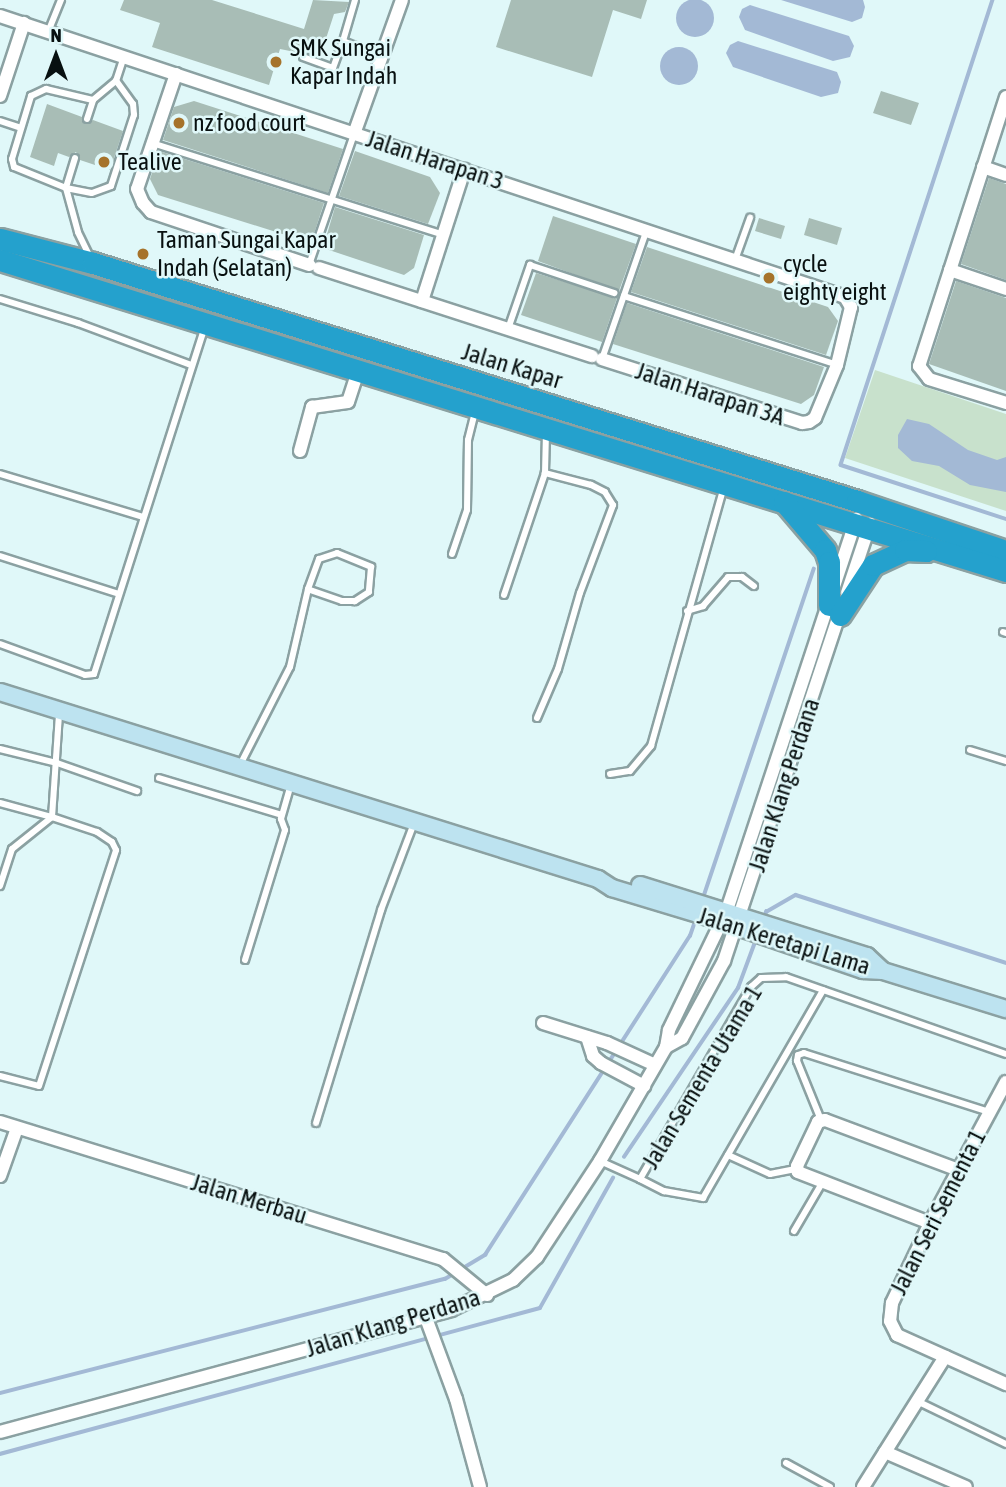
<!DOCTYPE html>
<style>
body{margin:0}
#map{position:relative;width:1006px;height:1487px;overflow:hidden;background:#e0f8f9;font-family:"Asap Condensed",sans-serif}
div>[style]{position:absolute}
[style*='--x']{left:calc(var(--x)*1px);top:calc(var(--y)*1px);width:calc(var(--w)*1px);rotate:calc(var(--a)*1deg)}
.green>*{inset:0;background:#c8e1cc}
.water>*{inset:0;background:#a3b9d5}
.round{border-radius:50%}
.stream>*{height:3.5px;margin:-1.75px;padding:0 1.75px;transform-origin:1.75px;border-radius:1.75px;background:#a3b9d5}
.building>*{inset:0;background:#a8bdb6}
.roads{filter:drop-shadow(2px 0 #8ba1a2) drop-shadow(-2px 0 #8ba1a2) drop-shadow(0 2px #8ba1a2) drop-shadow(0 -2px #8ba1a2)}
.lane>*{height:6px;margin:-3px;padding:0 3px;transform-origin:3px;border-radius:3px;background:#fff}
.street>*{height:12px;margin:-6px;padding:0 6px;transform-origin:6px;border-radius:6px;background:#fff}
.secondary>*{height:16px;margin:-8px;padding:0 8px;transform-origin:8px;border-radius:8px;background:#bde3f0}
.highway>*{height:21px;margin:-10.5px;padding:0 10.5px;transform-origin:10.5px;border-radius:10.5px;background:#24a1cd}
.dots>*{width:19px;height:19px;translate:-50% -50%;box-sizing:border-box;border:4px solid #e0f8f9;border-radius:50%}
span{translate:-50% -50%;white-space:nowrap;text-align:center;line-height:1.15;-webkit-text-stroke:5px #e0f8f9;paint-order:stroke}
.poi-label{font-size:24px;color:#081010}
.left{translate:0 -50%;text-align:left}
.street-label{font-size:24px;color:#081010}
.north{position:absolute;left:21px;top:21px;width:70px;height:70px;-webkit-text-stroke:5px #e0f8f9;paint-order:stroke;rotate:0deg;font-size:19px;font-weight:700;line-height:28px;text-align:center;color:#081010}
.north::after{content:'';display:block;margin:auto;width:24px;height:32px;background:#081010;clip-path:polygon(50% 0,100% 100%,50% 72%,0 100%)}
</style>
<div id="map">
<div class="green">
<i style="clip-path:polygon(875px 370px,1006px 414px,1006px 511px,845px 458px)"></i>
</div>
<div class="water">
<i class="round" style="left:676px;top:-1px;width:38px;height:38px"></i>
<i style="clip-path:polygon(781px 0,863px 0,865px 7px,862px 18px,852px 22px)"></i>
<i style="clip-path:polygon(750px 5px,849px 36px,854px 46px,850px 57px,833px 61px,745px 30px,739px 17px,742px 9px)"></i>
<i style="clip-path:polygon(738px 41px,837px 72px,841px 82px,838px 93px,821px 97px,733px 67px,726px 53px,730px 45px)"></i>
<i class="round" style="left:660px;top:47px;width:38px;height:38px"></i>
<i style="clip-path:polygon(907px 419px,929px 424px,968px 450px,997px 460px,1006px 457px,1006px 492px,970px 485px,939px 466px,912px 461px,898px 448px,898px 435px)"></i>
</div>
<div class="stream">
<i style="--x:993;--y:0;--w:489;--a:108.1"></i>
<i style="--x:841;--y:465;--w:174;--a:18.1"></i>
<i style="--x:703;--y:898;--w:347;--a:-71.4"></i>
<i style="--x:763;--y:920;--w:9;--a:-69"></i>
<i style="--x:766;--y:912;--w:34;--a:-30"></i>
<i style="--x:796;--y:895;--w:221;--a:17.9"></i>
<i style="--x:624;--y:1157;--w:204;--a:-56"></i>
<i style="--x:738;--y:988;--w:54;--a:-69.6"></i>
<i style="--x:0;--y:1393;--w:459;--a:-14.4"></i>
<i style="--x:445;--y:1279;--w:47;--a:-31"></i>
<i style="--x:485;--y:1255;--w:379;--a:-57.3"></i>
<i style="--x:690;--y:936;--w:18;--a:-71"></i>
<i style="--x:0;--y:1454;--w:559;--a:-15.13"></i>
<i style="--x:540;--y:1308;--w:149;--a:-60.7"></i>
</div>
<div class="building">
<i style="clip-path:polygon(124px 0,212px 0,304px 29px,313px 0,349px 2px,345px 12px,334px 14px,320px 57px,280px 49px,269px 85px,152px 47px,160px 23px,120px 10px)"></i>
<i style="clip-path:polygon(511px 0,647px 0,641px 19px,613px 10px,592px 77px,496px 47px)"></i>
<i style="clip-path:polygon(881px 91px,919px 103px,911px 125px,873px 113px)"></i>
<i style="clip-path:polygon(194px 101px,343px 149px,328px 193px,163px 140px,174px 107px)"></i>
<i style="clip-path:polygon(47px 104px,82px 117px,85px 124px,93px 120px,123px 131px,110px 170px,80px 160px,76px 152px,69px 157px,58px 153px,54px 166px,30px 157px)"></i>
<i style="clip-path:polygon(159px 151px,324px 203px,311px 243px,158px 195px,150px 179px)"></i>
<i style="clip-path:polygon(355px 151px,430px 177px,440px 193px,428px 224px,339px 196px)"></i>
<i style="clip-path:polygon(989px 178px,1006px 184px,1006px 280px,961px 264px)"></i>
<i style="clip-path:polygon(335px 207px,424px 235px,414px 268px,404px 275px,323px 248px)"></i>
<i style="clip-path:polygon(553px 216px,636px 244px,619px 291px,538px 261px)"></i>
<i style="clip-path:polygon(759px 218px,785px 226px,781px 239px,755px 231px)"></i>
<i style="clip-path:polygon(809px 218px,842px 228px,837px 245px,804px 235px)"></i>
<i style="clip-path:polygon(647px 247px,828px 307px,838px 321px,826px 355px,631px 292px)"></i>
<i style="clip-path:polygon(536px 273px,617px 298px,602px 342px,521px 315px)"></i>
<i style="clip-path:polygon(956px 281px,1006px 298px,1006px 391px,929px 364px)"></i>
<i style="clip-path:polygon(627px 303px,824px 367px,814px 395px,801px 404px,613px 344px)"></i>
</div>
<div class="roads">
<div class="lane">
<i style="--x:355;--y:0;--w:43;--a:106.3"></i>
<i style="--x:343;--y:41;--w:42;--a:22.3"></i>
<i style="--x:48;--y:32;--w:35;--a:-68"></i>
<i style="--x:303;--y:57;--w:32;--a:20"></i>
<i style="--x:333;--y:68;--w:29;--a:-70"></i>
<i style="--x:87;--y:119;--w:20;--a:-72"></i>
<i style="--x:0;--y:121;--w:22;--a:18"></i>
<i style="--x:152;--y:143;--w:305;--a:17.5"></i>
<i style="--x:75;--y:158;--w:31;--a:107"></i>
<i style="--x:66;--y:188;--w:56;--a:-158"></i>
<i style="--x:14;--y:167;--w:8;--a:-104"></i>
<i style="--x:12;--y:159;--w:66;--a:-73.2"></i>
<i style="--x:31;--y:96;--w:17;--a:-25"></i>
<i style="--x:46;--y:89;--w:48;--a:13.2"></i>
<i style="--x:93;--y:100;--w:30;--a:-40"></i>
<i style="--x:89;--y:255;--w:25;--a:-116"></i>
<i style="--x:78;--y:232;--w:46;--a:-105.3"></i>
<i style="--x:66;--y:188;--w:26;--a:11"></i>
<i style="--x:92;--y:193;--w:20;--a:-20"></i>
<i style="--x:111;--y:186;--w:75;--a:-72.1"></i>
<i style="--x:134;--y:115;--w:11;--a:-95"></i>
<i style="--x:133;--y:104;--w:29;--a:-126"></i>
<i style="--x:116;--y:81;--w:25;--a:-72"></i>
<i style="--x:735;--y:260;--w:45;--a:-70.3"></i>
<i style="--x:309;--y:265;--w:139;--a:-71"></i>
<i style="--x:624;--y:296;--w:224;--a:17.9"></i>
<i style="--x:0;--y:299;--w:82;--a:17.1"></i>
<i style="--x:78;--y:323;--w:121;--a:20.4"></i>
<i style="--x:508;--y:329;--w:68;--a:-71"></i>
<i style="--x:530;--y:265;--w:89;--a:18.4"></i>
<i style="--x:602;--y:359;--w:134;--a:-70.9"></i>
<i style="--x:0;--y:474;--w:149;--a:16.7"></i>
<i style="--x:452;--y:554;--w:46;--a:-71.2"></i>
<i style="--x:467;--y:510;--w:70;--a:-89.2"></i>
<i style="--x:468;--y:440;--w:29;--a:-76"></i>
<i style="--x:0;--y:556;--w:125;--a:17.7"></i>
<i style="--x:504;--y:595;--w:129;--a:-71.4"></i>
<i style="--x:545;--y:473;--w:41;--a:-88.6"></i>
<i style="--x:687;--y:611;--w:17;--a:-17"></i>
<i style="--x:703;--y:606;--w:38;--a:-49"></i>
<i style="--x:728;--y:577;--w:14;--a:0"></i>
<i style="--x:742;--y:577;--w:15;--a:37"></i>
<i style="--x:1003;--y:632;--w:3;--a:18"></i>
<i style="--x:0;--y:644;--w:90;--a:20"></i>
<i style="--x:85;--y:675;--w:9;--a:-6"></i>
<i style="--x:94;--y:674;--w:364;--a:-72.3"></i>
<i style="--x:537;--y:718;--w:53;--a:-66.8"></i>
<i style="--x:558;--y:669;--w:79;--a:-73.9"></i>
<i style="--x:580;--y:593;--w:94;--a:-69.4"></i>
<i style="--x:613;--y:505;--w:15;--a:-122"></i>
<i style="--x:605;--y:492;--w:16;--a:-153"></i>
<i style="--x:591;--y:485;--w:48;--a:-165.4"></i>
<i style="--x:0;--y:749;--w:59;--a:13.8"></i>
<i style="--x:57;--y:763;--w:85;--a:19.3"></i>
<i style="--x:970;--y:750;--w:38;--a:17"></i>
<i style="--x:240;--y:765;--w:110;--a:-63"></i>
<i style="--x:290;--y:667;--w:80;--a:-77"></i>
<i style="--x:308;--y:589;--w:32;--a:-70"></i>
<i style="--x:319;--y:559;--w:19;--a:-18"></i>
<i style="--x:337;--y:553;--w:37;--a:22"></i>
<i style="--x:371;--y:567;--w:25;--a:95"></i>
<i style="--x:369;--y:592;--w:17;--a:147"></i>
<i style="--x:355;--y:601;--w:13;--a:180"></i>
<i style="--x:342;--y:601;--w:36;--a:-161"></i>
<i style="--x:610;--y:774;--w:20;--a:-9"></i>
<i style="--x:630;--y:771;--w:33;--a:-50"></i>
<i style="--x:651;--y:746;--w:267;--a:-74.3"></i>
<i style="--x:159;--y:778;--w:128;--a:16.7"></i>
<i style="--x:0;--y:803;--w:54;--a:15.1"></i>
<i style="--x:52;--y:817;--w:51;--a:141.3"></i>
<i style="--x:12;--y:849;--w:39;--a:108"></i>
<i style="--x:245;--y:960;--w:136;--a:-72.9"></i>
<i style="--x:285;--y:830;--w:12;--a:-110"></i>
<i style="--x:281;--y:819;--w:35;--a:-74"></i>
<i style="--x:0;--y:1076;--w:40;--a:14.4"></i>
<i style="--x:39;--y:1086;--w:248;--a:-71.9"></i>
<i style="--x:116;--y:850;--w:9;--a:-117"></i>
<i style="--x:112;--y:842;--w:18;--a:-146"></i>
<i style="--x:97;--y:832;--w:47;--a:-161.6"></i>
<i style="--x:52;--y:817;--w:104;--a:-86.1"></i>
<i style="--x:821;--y:1120;--w:64;--a:-112.1"></i>
<i style="--x:797;--y:1061;--w:6;--a:-81"></i>
<i style="--x:798;--y:1055;--w:6;--a:-18"></i>
<i style="--x:804;--y:1053;--w:194;--a:17.7"></i>
<i style="--x:316;--y:1123;--w:223;--a:-73"></i>
<i style="--x:381;--y:910;--w:93;--a:-69.2"></i>
<i style="--x:728;--y:1155;--w:46;--a:24.3"></i>
<i style="--x:770;--y:1174;--w:26;--a:-11"></i>
<i style="--x:600;--y:1161;--w:44;--a:24.2"></i>
<i style="--x:640;--y:1179;--w:222;--a:-60"></i>
<i style="--x:751;--y:987;--w:13;--a:-42"></i>
<i style="--x:761;--y:978;--w:25;--a:-2"></i>
<i style="--x:786;--y:977;--w:233;--a:19.3"></i>
<i style="--x:640;--y:1179;--w:27;--a:27"></i>
<i style="--x:664;--y:1191;--w:40;--a:10"></i>
<i style="--x:703;--y:1198;--w:240;--a:-60"></i>
<i style="--x:794;--y:1231;--w:56;--a:-59.7"></i>
<i style="--x:917;--y:1401;--w:99;--a:25.8"></i>
<i style="--x:786;--y:1463;--w:50;--a:28.6"></i>
</div>
<div class="street">
<i style="--x:0;--y:16;--w:890;--a:18.39"></i>
<i style="--x:845;--y:297;--w:12;--a:59"></i>
<i style="--x:851;--y:307;--w:60;--a:103.6"></i>
<i style="--x:837;--y:365;--w:57;--a:112.5"></i>
<i style="--x:815;--y:418;--w:7;--a:146"></i>
<i style="--x:809;--y:422;--w:7;--a:172"></i>
<i style="--x:802;--y:423;--w:210;--a:-162.3"></i>
<i style="--x:176;--y:74;--w:121;--a:108.7"></i>
<i style="--x:137;--y:189;--w:15;--a:67"></i>
<i style="--x:143;--y:203;--w:12;--a:48"></i>
<i style="--x:151;--y:212;--w:167;--a:18.5"></i>
<i style="--x:0;--y:96;--w:77;--a:-71.8"></i>
<i style="--x:1006;--y:97;--w:283;--a:107.9"></i>
<i style="--x:919;--y:366;--w:16;--a:52"></i>
<i style="--x:929;--y:379;--w:81;--a:17.3"></i>
<i style="--x:354;--y:134;--w:142;--a:-70.3"></i>
<i style="--x:983;--y:167;--w:24;--a:19"></i>
<i style="--x:319;--y:268;--w:287;--a:17.9"></i>
<i style="--x:950;--y:270;--w:59;--a:18.7"></i>
<i style="--x:422;--y:301;--w:138;--a:-72.2"></i>
<i style="--x:300;--y:451;--w:46;--a:-74.7"></i>
<i style="--x:312;--y:407;--w:36;--a:-8"></i>
<i style="--x:348;--y:402;--w:33;--a:-72"></i>
<i style="--x:847;--y:593;--w:73;--a:-71.6"></i>
<i style="--x:543;--y:1023;--w:67;--a:17.4"></i>
<i style="--x:607;--y:1043;--w:53;--a:24.6"></i>
<i style="--x:587;--y:1037;--w:20;--a:72"></i>
<i style="--x:593;--y:1056;--w:11;--a:41"></i>
<i style="--x:601;--y:1063;--w:49;--a:28.1"></i>
<i style="--x:666;--y:1047;--w:18;--a:-29"></i>
<i style="--x:682;--y:1038;--w:88;--a:-61.4"></i>
<i style="--x:724;--y:961;--w:370;--a:-71.6"></i>
<i style="--x:1006;--y:1082;--w:160;--a:118.3"></i>
<i style="--x:930;--y:1223;--w:89;--a:115.4"></i>
<i style="--x:892;--y:1303;--w:18;--a:96"></i>
<i style="--x:890;--y:1321;--w:16;--a:63"></i>
<i style="--x:897;--y:1335;--w:120;--a:24.2"></i>
<i style="--x:0;--y:1122;--w:464;--a:17.2"></i>
<i style="--x:443;--y:1259;--w:57;--a:39.3"></i>
<i style="--x:0;--y:1176;--w:51;--a:-70.5"></i>
<i style="--x:930;--y:1223;--w:142;--a:-158.9"></i>
<i style="--x:798;--y:1172;--w:6;--a:-99"></i>
<i style="--x:797;--y:1166;--w:49;--a:-64.5"></i>
<i style="--x:818;--y:1122;--w:7;--a:-16"></i>
<i style="--x:825;--y:1120;--w:143;--a:20.5"></i>
<i style="--x:426;--y:1318;--w:86;--a:69.7"></i>
<i style="--x:456;--y:1399;--w:91;--a:74.7"></i>
<i style="--x:0;--y:1432;--w:467;--a:-15.1"></i>
<i style="--x:451;--y:1310;--w:69;--a:-25.8"></i>
<i style="--x:513;--y:1280;--w:33;--a:-44"></i>
<i style="--x:537;--y:1257;--w:115;--a:-56.7"></i>
<i style="--x:600;--y:1161;--w:132;--a:-59.9"></i>
<i style="--x:666;--y:1047;--w:17;--a:-80"></i>
<i style="--x:669;--y:1030;--w:133;--a:-64.2"></i>
<i style="--x:727;--y:910;--w:412;--a:-71.7"></i>
<i style="--x:885;--y:1452;--w:88;--a:23.4"></i>
<i style="--x:863;--y:1487;--w:154;--a:-57.8"></i>
</div>
<div class="secondary">
<i style="--x:0;--y:692;--w:627;--a:17.36"></i>
<i style="--x:598;--y:879;--w:17;--a:33"></i>
<i style="--x:612;--y:888;--w:103;--a:16.9"></i>
<i style="--x:711;--y:918;--w:161;--a:18.9"></i>
<i style="--x:863;--y:970;--w:20;--a:3"></i>
<i style="--x:883;--y:971;--w:129;--a:17.2"></i>
<i style="--x:640;--y:885;--w:238;--a:17.4"></i>
<i style="--x:867;--y:956;--w:22;--a:43"></i>
</div>
<div class="highway">
<i style="--x:0;--y:239;--w:96;--a:14.5"></i>
<i style="--x:93;--y:263;--w:800;--a:17.3"></i>
<i style="--x:857;--y:501;--w:157;--a:18.6"></i>
<i style="--x:0;--y:260;--w:1053;--a:17.18"></i>
<i style="--x:784;--y:502;--w:63;--a:49.5"></i>
<i style="--x:825;--y:550;--w:13;--a:72"></i>
<i style="--x:829;--y:562;--w:43;--a:90"></i>
<i style="--x:840;--y:615;--w:60;--a:-56.6"></i>
<i style="--x:873;--y:565;--w:35;--a:-25"></i>
<i style="--x:905;--y:550;--w:21;--a:3"></i>
</div>
</div>
<div class="dots">
<i style="left:276px;top:62px;background:#a6732b"></i>
<i style="left:179px;top:123px;background:#a6732b"></i>
<i style="left:104px;top:162px;background:#a6732b"></i>
<i style="left:143px;top:254px;background:#a6732b"></i>
<i style="left:769px;top:278px;background:#a6732b"></i>
</div>
<div class="poi-label">
<span class="left" style="left:290px;top:62px">SMK Sungai<br>Kapar Indah</span>
<span class="left" style="left:193px;top:123px">nz food court</span>
<span class="left" style="left:118px;top:162px">Tealive</span>
<span class="left" style="left:157px;top:254px">Taman Sungai Kapar<br>Indah (Selatan)</span>
<span class="left" style="left:783px;top:278px">cycle<br>eighty eight</span>
</div>
<div class="street-label">
<span style="left:435px;top:160px;rotate:18deg">Jalan Harapan 3</span>
<span style="left:512px;top:366px;rotate:17deg">Jalan Kapar</span>
<span style="left:710px;top:394px;rotate:18deg">Jalan Harapan 3A</span>
<span style="left:784px;top:785px;rotate:-72deg">Jalan Klang Perdana</span>
<span style="left:784px;top:941px;rotate:17deg">Jalan Keretapi Lama</span>
<span style="left:702px;top:1077px;rotate:-59deg">Jalan Sementa Utama 1</span>
<span style="left:249px;top:1199px;rotate:17deg">Jalan Merbau</span>
<span style="left:938px;top:1212px;rotate:-63deg">Jalan Seri Sementa 1</span>
<span style="left:393px;top:1323px;rotate:-17deg">Jalan Klang Perdana</span>
</div>
<div class="north">N</div>
</div>
